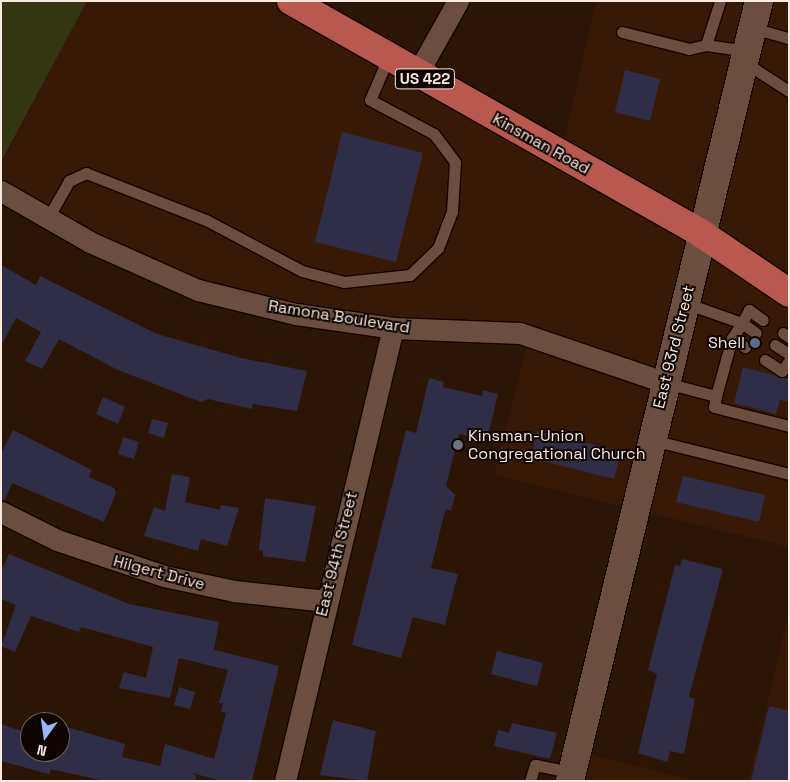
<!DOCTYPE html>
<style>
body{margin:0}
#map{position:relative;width:790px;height:782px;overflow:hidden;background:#2d1505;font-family:"Space Grotesk",sans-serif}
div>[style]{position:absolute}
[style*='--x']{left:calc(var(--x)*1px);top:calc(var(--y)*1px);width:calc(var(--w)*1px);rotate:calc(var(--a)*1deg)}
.built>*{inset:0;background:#381905}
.green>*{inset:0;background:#343511}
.building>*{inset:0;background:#302d48}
.roads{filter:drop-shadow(1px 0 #140200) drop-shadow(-1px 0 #140200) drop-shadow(0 1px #140200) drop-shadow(0 -1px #140200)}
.service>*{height:11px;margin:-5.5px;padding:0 5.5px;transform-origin:5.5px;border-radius:5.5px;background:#6b4e3d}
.minor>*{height:21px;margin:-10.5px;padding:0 10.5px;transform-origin:10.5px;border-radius:10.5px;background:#6b4e3d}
.secondary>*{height:28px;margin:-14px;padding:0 14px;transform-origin:14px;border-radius:14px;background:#6b4e3d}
.primary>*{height:28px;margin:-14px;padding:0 14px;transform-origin:14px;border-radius:14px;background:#b9584e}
.dots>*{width:14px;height:14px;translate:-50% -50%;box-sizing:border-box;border:2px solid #0e0501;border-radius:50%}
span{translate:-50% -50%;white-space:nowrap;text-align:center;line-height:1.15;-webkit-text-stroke:4px #0e0501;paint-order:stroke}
.shield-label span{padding:1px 4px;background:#0e0501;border:1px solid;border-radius:4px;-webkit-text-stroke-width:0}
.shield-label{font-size:15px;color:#fbeadf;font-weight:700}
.street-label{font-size:16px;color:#fbeadf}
.poi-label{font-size:16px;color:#fbeadf}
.right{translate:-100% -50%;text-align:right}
.left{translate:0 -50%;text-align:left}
.frame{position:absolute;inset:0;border:2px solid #fbeadf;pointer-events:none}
.north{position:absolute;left:20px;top:712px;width:50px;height:50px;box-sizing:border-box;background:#0e0501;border:1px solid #6d615a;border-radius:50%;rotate:194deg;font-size:14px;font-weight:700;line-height:20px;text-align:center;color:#fbeadf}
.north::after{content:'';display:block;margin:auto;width:18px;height:22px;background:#97b6fd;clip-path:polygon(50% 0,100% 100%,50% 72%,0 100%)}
</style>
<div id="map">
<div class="built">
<i style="clip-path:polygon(86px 1px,291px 1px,561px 155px,596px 1px,789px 1px,789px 547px,494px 475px,529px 337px,393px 328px,198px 290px,1px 191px,1px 165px)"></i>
<i style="clip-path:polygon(789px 611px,789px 781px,749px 781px)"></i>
<i style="clip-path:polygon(577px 751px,697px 781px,570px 781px)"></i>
</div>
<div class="green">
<i style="clip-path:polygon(1px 1px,87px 1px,1px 162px)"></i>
</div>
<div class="building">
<i style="clip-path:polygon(625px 70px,660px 79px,650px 121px,615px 112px)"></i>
<i style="clip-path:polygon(342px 132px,423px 153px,396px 262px,315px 242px)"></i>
<i style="clip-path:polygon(1px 265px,36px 285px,40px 276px,157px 334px,241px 358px,307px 371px,297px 411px,253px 404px,252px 409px,208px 399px,201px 402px,118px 370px,59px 339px,42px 369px,25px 361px,41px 332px,16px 318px,1px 346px)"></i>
<i style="clip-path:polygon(743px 367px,789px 379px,789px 402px,780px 400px,776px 414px,734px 403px)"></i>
<i style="clip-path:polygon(429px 378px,444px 382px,443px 387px,482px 396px,483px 390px,498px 394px,487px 440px,459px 434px,446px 486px,455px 495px,451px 511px,446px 509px,444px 515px,431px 568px,458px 574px,445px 625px,413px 617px,401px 658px,352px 645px,406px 430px,416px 433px)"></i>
<i style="clip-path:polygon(103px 397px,125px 407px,118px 424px,96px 414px)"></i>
<i style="clip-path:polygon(152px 419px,168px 423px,164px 438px,148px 433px)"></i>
<i style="clip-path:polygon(13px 430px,92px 470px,89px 477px,114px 488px,116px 493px,104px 522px,12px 483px,5px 500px,1px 500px,1px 454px)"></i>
<i style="clip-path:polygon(537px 431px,621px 451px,614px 479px,531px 458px)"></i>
<i style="clip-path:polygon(123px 437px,139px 442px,134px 459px,118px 454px)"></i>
<i style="clip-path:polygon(172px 474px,190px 477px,185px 502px,220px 510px,221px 505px,239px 508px,227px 546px,201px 539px,198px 551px,144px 536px,154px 507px,165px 511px)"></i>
<i style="clip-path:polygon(683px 476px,765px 495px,759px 522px,676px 502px)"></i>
<i style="clip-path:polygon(265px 498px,316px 506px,305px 562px,263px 556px,263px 551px,259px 550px)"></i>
<i style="clip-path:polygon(9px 554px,129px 604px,219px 622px,214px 650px,279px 666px,252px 781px,222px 781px,188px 772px,196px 775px,195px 781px,105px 781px,51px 769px,49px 774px,1px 761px,1px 724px,30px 734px,30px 752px,60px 752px,60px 725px,125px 744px,122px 757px,160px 766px,165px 744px,214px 759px,226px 713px,221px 712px,223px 703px,219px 703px,228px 670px,179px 658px,170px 698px,119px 688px,124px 672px,146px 678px,153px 647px,81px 627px,79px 632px,31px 616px,15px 652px,1px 646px,16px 605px,1px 599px,1px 571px)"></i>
<i style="clip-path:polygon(682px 559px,722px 569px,722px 572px,689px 697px,695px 699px,684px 754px,670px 751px,667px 762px,638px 753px,657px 674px,648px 670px,675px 565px,680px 566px)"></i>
<i style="clip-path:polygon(497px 651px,543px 663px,537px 686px,491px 674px)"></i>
<i style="clip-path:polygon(179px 687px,195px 692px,190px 709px,174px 705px)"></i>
<i style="clip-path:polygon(769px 706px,789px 711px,789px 781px,751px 781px)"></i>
<i style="clip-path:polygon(333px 720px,376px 731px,367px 781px,320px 775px)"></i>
<i style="clip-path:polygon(512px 723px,557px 733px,550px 759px,494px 746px,498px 730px,509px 733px)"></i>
</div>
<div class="roads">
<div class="service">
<i style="--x:753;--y:28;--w:37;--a:16"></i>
<i style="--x:622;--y:32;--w:69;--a:14.2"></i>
<i style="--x:689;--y:49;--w:17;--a:-13"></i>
<i style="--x:706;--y:45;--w:41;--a:8.3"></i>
<i style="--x:706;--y:45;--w:46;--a:-72.3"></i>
<i style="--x:744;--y:62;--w:54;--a:32.8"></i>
<i style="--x:48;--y:218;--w:43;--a:-60.4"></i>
<i style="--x:69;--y:181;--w:19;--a:-25"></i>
<i style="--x:86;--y:173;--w:129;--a:21.4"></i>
<i style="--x:206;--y:220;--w:109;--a:28"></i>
<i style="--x:302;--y:271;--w:43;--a:14.7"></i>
<i style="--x:344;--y:282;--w:66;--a:-6.1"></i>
<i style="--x:410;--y:275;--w:39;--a:-44"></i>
<i style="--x:438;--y:248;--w:39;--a:-69"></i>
<i style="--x:452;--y:212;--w:50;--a:-86.6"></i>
<i style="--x:455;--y:162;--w:35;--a:-127"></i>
<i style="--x:434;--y:134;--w:72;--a:-152"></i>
<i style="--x:370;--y:100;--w:46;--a:-66.8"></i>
<i style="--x:685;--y:303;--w:60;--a:19.3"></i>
<i style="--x:742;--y:323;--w:17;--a:36"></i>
<i style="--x:783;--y:333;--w:7;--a:34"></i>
<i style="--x:732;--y:338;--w:16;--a:35"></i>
<i style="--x:775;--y:345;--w:17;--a:33"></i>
<i style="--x:765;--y:360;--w:20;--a:33"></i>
<i style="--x:782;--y:371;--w:12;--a:-55"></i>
<i style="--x:666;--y:383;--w:52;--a:14.6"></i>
<i style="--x:716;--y:396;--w:60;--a:-74.6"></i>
<i style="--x:732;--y:338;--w:18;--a:-56"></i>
<i style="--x:742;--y:323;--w:15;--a:-62"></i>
<i style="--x:749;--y:310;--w:17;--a:36"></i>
<i style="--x:716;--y:396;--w:11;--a:100"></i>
<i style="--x:714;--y:407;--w:77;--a:14.2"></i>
<i style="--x:652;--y:440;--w:141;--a:13.9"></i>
<i style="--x:530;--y:781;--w:17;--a:-73"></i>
<i style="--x:535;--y:765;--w:38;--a:11"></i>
</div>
<div class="minor">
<i style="--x:417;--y:74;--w:84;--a:-60.7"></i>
<i style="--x:1;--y:191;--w:103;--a:29.8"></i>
<i style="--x:90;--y:242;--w:118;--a:24"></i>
<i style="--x:198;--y:290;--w:101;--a:13.8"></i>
<i style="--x:296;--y:314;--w:98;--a:8.2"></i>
<i style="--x:393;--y:328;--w:127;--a:2.3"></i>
<i style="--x:520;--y:333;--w:152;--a:18.8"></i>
<i style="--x:1;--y:512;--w:63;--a:26.6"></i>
<i style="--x:57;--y:540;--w:113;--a:18.6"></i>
<i style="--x:164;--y:576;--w:72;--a:12.1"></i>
<i style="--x:234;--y:591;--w:93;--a:6.2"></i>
<i style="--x:285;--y:781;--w:466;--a:-76.6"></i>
</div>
<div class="secondary">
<i style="--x:570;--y:781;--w:803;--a:-76.38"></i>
</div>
<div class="primary">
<i style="--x:291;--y:1;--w:472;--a:29.5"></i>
<i style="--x:702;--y:234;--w:105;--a:34.1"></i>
</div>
</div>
<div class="dots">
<i style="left:755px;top:343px;background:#5c6f8a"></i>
<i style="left:458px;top:445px;background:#6b7280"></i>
</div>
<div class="shield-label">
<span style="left:425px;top:79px">US 422</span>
</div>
<div class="street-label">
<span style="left:541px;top:144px;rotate:29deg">Kinsman Road</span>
<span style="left:339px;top:317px;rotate:9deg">Ramona Boulevard</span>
<span style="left:674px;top:347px;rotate:-76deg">East 93rd Street</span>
<span style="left:337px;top:554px;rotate:-76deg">East 94th Street</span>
<span style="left:159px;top:573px;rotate:15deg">Hilgert Drive</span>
</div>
<div class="poi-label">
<span class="right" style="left:745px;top:343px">Shell</span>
<span class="left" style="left:468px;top:445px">Kinsman-Union<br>Congregational Church</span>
</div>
<div class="frame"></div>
<div class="north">N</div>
</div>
